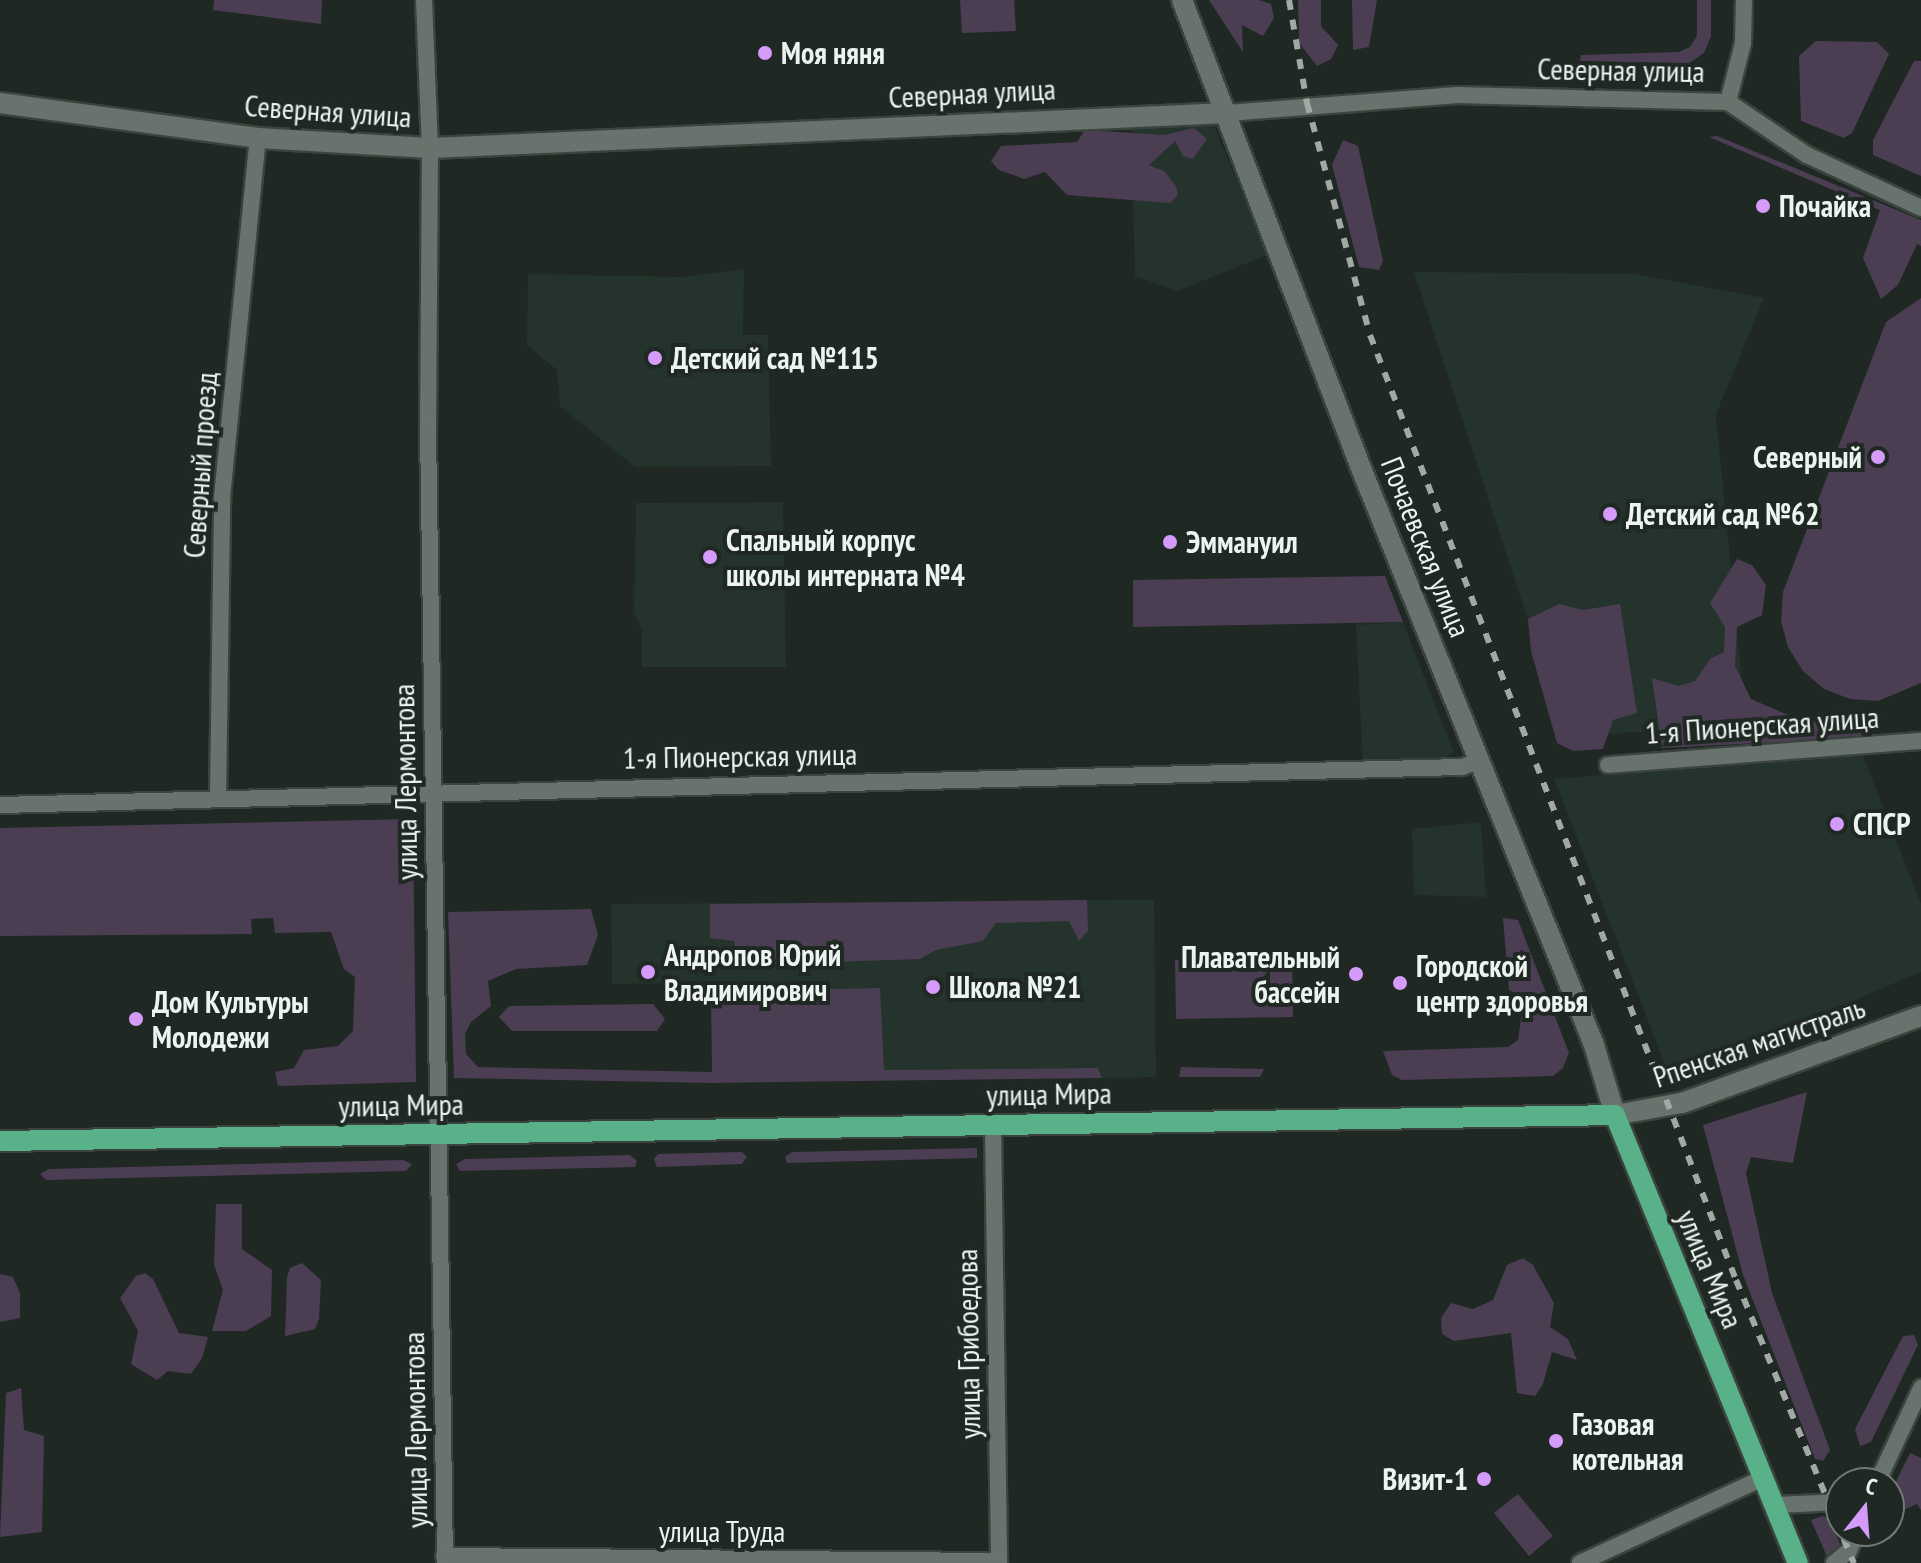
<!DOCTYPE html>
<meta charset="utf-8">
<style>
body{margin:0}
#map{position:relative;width:1921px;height:1563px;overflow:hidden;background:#1f2823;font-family:"PT Sans Narrow",sans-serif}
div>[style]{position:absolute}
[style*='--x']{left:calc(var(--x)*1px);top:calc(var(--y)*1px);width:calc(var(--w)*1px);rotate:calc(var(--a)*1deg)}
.built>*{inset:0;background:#24332b}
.green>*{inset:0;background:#4b3e53}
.roads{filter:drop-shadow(2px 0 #3b433e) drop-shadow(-2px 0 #3b433e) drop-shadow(0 2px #3b433e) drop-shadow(0 -2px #3b433e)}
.minor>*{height:16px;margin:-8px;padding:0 8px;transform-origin:8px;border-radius:8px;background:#69736d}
.tertiary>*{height:20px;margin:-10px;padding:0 10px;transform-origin:10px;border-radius:10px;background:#69736d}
.secondary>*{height:20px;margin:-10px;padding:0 10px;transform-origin:10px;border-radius:10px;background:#69736d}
.primary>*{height:20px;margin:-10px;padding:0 10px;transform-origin:10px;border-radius:10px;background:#58b188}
.rail>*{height:6px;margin-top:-3px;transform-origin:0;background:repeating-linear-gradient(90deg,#a2a9a5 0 10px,transparent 0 20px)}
.dots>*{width:22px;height:22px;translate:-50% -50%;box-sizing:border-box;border:4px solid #1f2823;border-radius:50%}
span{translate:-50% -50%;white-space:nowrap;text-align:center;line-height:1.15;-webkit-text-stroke:8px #1f2823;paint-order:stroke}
.poi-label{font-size:30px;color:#edf3ef;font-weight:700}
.left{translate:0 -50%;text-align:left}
.right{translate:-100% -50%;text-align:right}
.street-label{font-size:30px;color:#edf3ef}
.north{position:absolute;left:1825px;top:1467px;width:80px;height:80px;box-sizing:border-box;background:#1f2823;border:2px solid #717975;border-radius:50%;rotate:17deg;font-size:22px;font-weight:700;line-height:32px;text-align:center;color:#edf3ef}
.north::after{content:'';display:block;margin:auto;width:28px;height:36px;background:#d59bfb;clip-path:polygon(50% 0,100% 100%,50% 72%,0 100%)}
</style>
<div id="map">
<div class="built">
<i style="clip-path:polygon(1214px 125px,1267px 255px,1177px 291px,1135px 276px,1131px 128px)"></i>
<i style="clip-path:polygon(744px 269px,743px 335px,768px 335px,771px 466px,635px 467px,560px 406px,557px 370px,527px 345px,528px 274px,683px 277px)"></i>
<i style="clip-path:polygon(1414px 272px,1635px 274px,1764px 298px,1716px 414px,1746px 725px,1561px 737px,1532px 632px)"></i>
<i style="clip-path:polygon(783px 502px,786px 667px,642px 667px,642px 631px,634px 612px,636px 503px)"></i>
<i style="clip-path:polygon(1403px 622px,1454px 753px,1435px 762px,1363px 763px,1356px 625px)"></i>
<i style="clip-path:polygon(1862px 753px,1921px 904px,1921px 972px,1752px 1043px,1666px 1067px,1554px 779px)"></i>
<i style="clip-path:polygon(1481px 822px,1486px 897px,1414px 895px,1412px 829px)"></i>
<i style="clip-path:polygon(1154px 900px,1156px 1077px,1102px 1078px,1098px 1068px,712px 1072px,711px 983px,612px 984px,611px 904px)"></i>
</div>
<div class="green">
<i style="clip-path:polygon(214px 0,322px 0,321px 24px,213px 10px)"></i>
<i style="clip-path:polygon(960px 0,1014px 0,1016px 31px,962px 33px)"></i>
<i style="clip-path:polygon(1209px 0,1259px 0,1271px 4px,1274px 18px,1263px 36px,1242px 25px,1243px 52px)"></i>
<i style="clip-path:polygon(1298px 0,1321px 0,1321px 26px,1338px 45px,1331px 59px,1317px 66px,1299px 43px)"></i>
<i style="clip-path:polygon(1352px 0,1377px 0,1369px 47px,1353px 50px)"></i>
<i style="clip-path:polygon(1697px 0,1711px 0,1711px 36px,1704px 53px,1688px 64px,1580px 61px,1581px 55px,1679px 52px,1690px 47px,1697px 36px)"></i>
<i style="clip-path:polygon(1816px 41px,1877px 42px,1889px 54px,1852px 133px,1844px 138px,1801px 121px,1799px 56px)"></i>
<i style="clip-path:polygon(1914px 61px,1921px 61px,1921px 176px,1873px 155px,1873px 140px)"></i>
<i style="clip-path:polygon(1194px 128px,1207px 139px,1193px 159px,1183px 156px,1175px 141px,1149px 165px,1164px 171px,1176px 186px,1178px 195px,1170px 203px,1067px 195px,1045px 172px,1024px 179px,999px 170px,991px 161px,1001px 146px,1077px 142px,1085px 130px,1164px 135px)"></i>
<i style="clip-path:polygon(1717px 136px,1921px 220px,1921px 246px,1917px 244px,1898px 285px,1881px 299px,1863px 258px,1880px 210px,1709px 137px)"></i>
<i style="clip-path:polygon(1343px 140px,1358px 146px,1383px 261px,1379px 270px,1359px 267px,1332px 165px)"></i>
<i style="clip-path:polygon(1921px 298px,1921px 683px,1878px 701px,1850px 699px,1824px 689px,1803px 671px,1788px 647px,1781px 621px,1783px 592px,1886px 322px)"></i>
<i style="clip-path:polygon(1737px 559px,1752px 565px,1766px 585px,1762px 615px,1737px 627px,1735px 666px,1751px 699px,1802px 721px,1861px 723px,1861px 738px,1662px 748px,1652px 678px,1678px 686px,1695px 681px,1710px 659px,1724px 652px,1725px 627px,1710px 603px)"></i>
<i style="clip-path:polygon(1385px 576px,1403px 622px,1133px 627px,1133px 580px)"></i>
<i style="clip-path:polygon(1559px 604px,1583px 610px,1620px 604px,1637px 713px,1613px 720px,1603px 749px,1573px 751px,1557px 743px,1531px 651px,1528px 619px)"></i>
<i style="clip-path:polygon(413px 819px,416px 1082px,278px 1086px,275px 1072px,294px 1068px,304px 1050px,338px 1046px,353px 1031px,355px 977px,344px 969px,331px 932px,275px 933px,273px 918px,251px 919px,252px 934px,0 936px,0 828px)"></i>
<i style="clip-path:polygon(1087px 900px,1088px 931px,1079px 941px,1069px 921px,996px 923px,983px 941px,936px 950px,920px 959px,740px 965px,734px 941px,710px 938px,710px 904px)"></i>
<i style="clip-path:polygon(591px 909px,598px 935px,587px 965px,516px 969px,488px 981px,491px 1006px,471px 1022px,465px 1034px,466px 1054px,478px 1067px,712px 1072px,711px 992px,880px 988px,884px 1070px,1098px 1068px,1102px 1078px,712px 1083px,454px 1078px,448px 912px)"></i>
<i style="clip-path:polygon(1503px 918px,1518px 920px,1569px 1053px,1563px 1068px,1553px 1076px,1402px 1080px,1392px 1075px,1383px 1051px,1508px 1047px,1518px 1040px,1524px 996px,1509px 990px)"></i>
<i style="clip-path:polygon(1292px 958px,1293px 1017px,1176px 1019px,1175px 960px)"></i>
<i style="clip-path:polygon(653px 1004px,665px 1019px,657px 1031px,512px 1031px,499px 1017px,509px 1006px)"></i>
<i style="clip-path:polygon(1181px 1067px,1264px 1069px,1260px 1077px,1179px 1077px)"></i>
<i style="clip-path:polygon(1807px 1092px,1793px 1163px,1751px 1157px,1746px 1173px,1772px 1293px,1830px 1450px,1823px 1461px,1815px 1459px,1743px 1275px,1703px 1125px)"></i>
<i style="clip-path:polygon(977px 1148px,977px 1158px,787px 1163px,785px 1157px,792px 1152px)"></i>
<i style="clip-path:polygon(742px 1152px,747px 1157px,742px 1164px,657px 1167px,654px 1159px,658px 1154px)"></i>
<i style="clip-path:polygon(630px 1155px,637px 1161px,635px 1167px,460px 1171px,456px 1164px,465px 1159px)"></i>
<i style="clip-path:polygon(403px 1160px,412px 1164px,406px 1171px,46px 1180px,40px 1174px,49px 1169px)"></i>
<i style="clip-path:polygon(216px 1204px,242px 1204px,242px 1249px,272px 1270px,271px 1316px,246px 1331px,212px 1331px,223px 1290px,214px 1265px)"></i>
<i style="clip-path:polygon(1523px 1258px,1533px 1265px,1554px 1303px,1550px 1327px,1568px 1339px,1577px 1360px,1552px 1352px,1543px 1384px,1535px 1396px,1517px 1393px,1511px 1333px,1454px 1341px,1442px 1334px,1441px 1318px,1451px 1303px,1473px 1309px,1493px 1300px,1507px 1265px)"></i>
<i style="clip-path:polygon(302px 1263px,321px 1280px,319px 1319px,315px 1329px,285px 1336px,287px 1277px,290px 1268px)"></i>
<i style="clip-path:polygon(145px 1273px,153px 1279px,179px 1333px,208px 1337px,202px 1358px,191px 1374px,168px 1371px,157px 1380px,131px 1364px,138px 1331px,120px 1298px,136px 1276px)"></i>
<i style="clip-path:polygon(0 1274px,13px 1277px,20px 1293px,20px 1318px,0 1322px)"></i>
<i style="clip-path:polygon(1914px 1335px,1918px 1345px,1871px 1442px,1860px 1446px,1855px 1429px,1903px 1336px)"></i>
<i style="clip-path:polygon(21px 1388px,24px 1430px,44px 1436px,42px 1532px,0 1537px,6px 1393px)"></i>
<i style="clip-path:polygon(1910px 1453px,1921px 1458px,1921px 1510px,1917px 1504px,1892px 1515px,1898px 1528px,1884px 1534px,1881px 1531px,1889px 1531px,1889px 1496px)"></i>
<i style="clip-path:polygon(1518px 1494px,1553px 1536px,1529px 1556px,1494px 1513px)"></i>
<i style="clip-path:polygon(1822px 1516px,1829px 1518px,1840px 1544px,1828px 1559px,1811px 1520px)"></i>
</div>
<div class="roads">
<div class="minor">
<i style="--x:424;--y:0;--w:148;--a:87.7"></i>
<i style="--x:430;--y:148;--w:281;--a:90.4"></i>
<i style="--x:428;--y:429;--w:1134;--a:89.14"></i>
<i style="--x:1728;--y:102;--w:61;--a:-75.7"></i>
<i style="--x:1743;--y:43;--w:43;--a:-88.7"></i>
<i style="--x:1228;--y:113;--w:230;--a:-4.5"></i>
<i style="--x:1457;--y:95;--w:271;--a:1.5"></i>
<i style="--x:1728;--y:102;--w:95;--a:33.9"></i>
<i style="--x:1807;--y:155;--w:126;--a:24.9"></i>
<i style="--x:1608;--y:765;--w:314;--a:-4.4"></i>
<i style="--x:218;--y:798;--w:301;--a:-89.2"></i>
<i style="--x:222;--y:497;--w:361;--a:-84.3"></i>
<i style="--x:0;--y:805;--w:1462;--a:-1.49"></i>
<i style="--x:1462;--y:767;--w:20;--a:-20"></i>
<i style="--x:993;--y:1125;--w:438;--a:89.2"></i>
<i style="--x:1877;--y:1483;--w:105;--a:-65.1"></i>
<i style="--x:1776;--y:1505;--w:65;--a:-2.6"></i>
<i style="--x:444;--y:1556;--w:555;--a:0.52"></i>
<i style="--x:1580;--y:1563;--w:204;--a:-24.9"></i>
<i style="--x:1834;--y:1563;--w:19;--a:-39"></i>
<i style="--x:1849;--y:1551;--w:22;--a:-68"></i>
</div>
<div class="tertiary">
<i style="--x:0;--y:103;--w:260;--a:7.7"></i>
<i style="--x:258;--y:138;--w:172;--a:3.3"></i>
<i style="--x:430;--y:148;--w:799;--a:-2.51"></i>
</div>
<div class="secondary">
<i style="--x:1182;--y:0;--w:501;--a:69.07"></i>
<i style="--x:1361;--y:468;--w:622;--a:68.01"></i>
<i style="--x:1594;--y:1045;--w:73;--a:73.3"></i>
<i style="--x:1615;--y:1115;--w:68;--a:-10.2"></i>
<i style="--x:1682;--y:1103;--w:254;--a:-20"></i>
</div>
<div class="primary">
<i style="--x:0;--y:1141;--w:1615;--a:-0.92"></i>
<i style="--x:1615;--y:1115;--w:484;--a:67.8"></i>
</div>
</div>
<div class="rail">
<i style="--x:1289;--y:0;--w:105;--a:80.1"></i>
<i style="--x:1307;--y:103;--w:240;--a:74.8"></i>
<i style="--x:1370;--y:335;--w:1013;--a:68.83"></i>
<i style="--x:1736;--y:1280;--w:307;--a:67.4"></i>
</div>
<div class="dots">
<i style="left:765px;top:53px;background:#d59bfb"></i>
<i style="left:1763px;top:206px;background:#d59bfb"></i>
<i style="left:655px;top:358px;background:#d59bfb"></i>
<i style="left:1878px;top:457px;background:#d59bfb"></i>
<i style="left:1610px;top:514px;background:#d59bfb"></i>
<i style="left:1170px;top:542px;background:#d59bfb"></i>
<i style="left:710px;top:557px;background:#d59bfb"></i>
<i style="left:1837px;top:824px;background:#d59bfb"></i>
<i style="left:648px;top:972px;background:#d59bfb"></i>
<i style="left:1356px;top:974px;background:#d59bfb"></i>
<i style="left:1400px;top:983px;background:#d59bfb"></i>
<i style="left:933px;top:987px;background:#d59bfb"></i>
<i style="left:136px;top:1019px;background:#d59bfb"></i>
<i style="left:1556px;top:1441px;background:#d59bfb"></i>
<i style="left:1484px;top:1479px;background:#d59bfb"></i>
</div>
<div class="poi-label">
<span class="left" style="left:781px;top:53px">Моя няня</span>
<span class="left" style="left:1779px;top:206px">Почайка</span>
<span class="left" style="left:671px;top:358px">Детский сад №115</span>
<span class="right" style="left:1862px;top:457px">Северный</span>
<span class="left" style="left:1626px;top:514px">Детский сад №62</span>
<span class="left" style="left:726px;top:557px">Cпальный корпус<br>школы интерната №4</span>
<span class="left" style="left:1186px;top:542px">Эммануил</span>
<span class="left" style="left:1853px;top:824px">СПСР</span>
<span class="left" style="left:664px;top:972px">Андропов Юрий<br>Владимирович</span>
<span class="right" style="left:1340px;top:974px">Плавательный<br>бассейн</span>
<span class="left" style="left:1416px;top:983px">Городской<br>центр здоровья</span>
<span class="left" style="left:949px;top:987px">Школа №21</span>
<span class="left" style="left:152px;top:1019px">Дом Культуры<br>Молодежи</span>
<span class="left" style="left:1572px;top:1441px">Газовая<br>котельная</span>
<span class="right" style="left:1468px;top:1479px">Визит-1</span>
</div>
<div class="street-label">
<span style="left:1621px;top:70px;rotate:1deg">Северная улица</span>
<span style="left:972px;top:93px;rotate:-3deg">Северная улица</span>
<span style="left:328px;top:111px;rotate:4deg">Северная улица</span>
<span style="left:200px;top:465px;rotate:-86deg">Северный проезд</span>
<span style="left:1426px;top:547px;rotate:68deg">Почаевская улица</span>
<span style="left:1762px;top:725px;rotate:-4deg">1-я Пионерская улица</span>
<span style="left:740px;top:756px;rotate:-1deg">1-я Пионерская улица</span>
<span style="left:405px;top:782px;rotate:-91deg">улица Лермонтова</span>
<span style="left:1759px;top:1042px;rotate:-19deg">Рпенская магистраль</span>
<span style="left:1049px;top:1094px;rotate:-1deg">улица Мира</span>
<span style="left:401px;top:1105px;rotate:-1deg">улица Мира</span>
<span style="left:1710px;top:1269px;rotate:67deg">улица Мира</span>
<span style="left:968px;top:1344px;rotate:-91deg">улица Грибоедова</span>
<span style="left:415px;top:1430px;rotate:-91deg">улица Лермонтова</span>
<span style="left:722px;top:1531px">улица Труда</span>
</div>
<div class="north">С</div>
</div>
